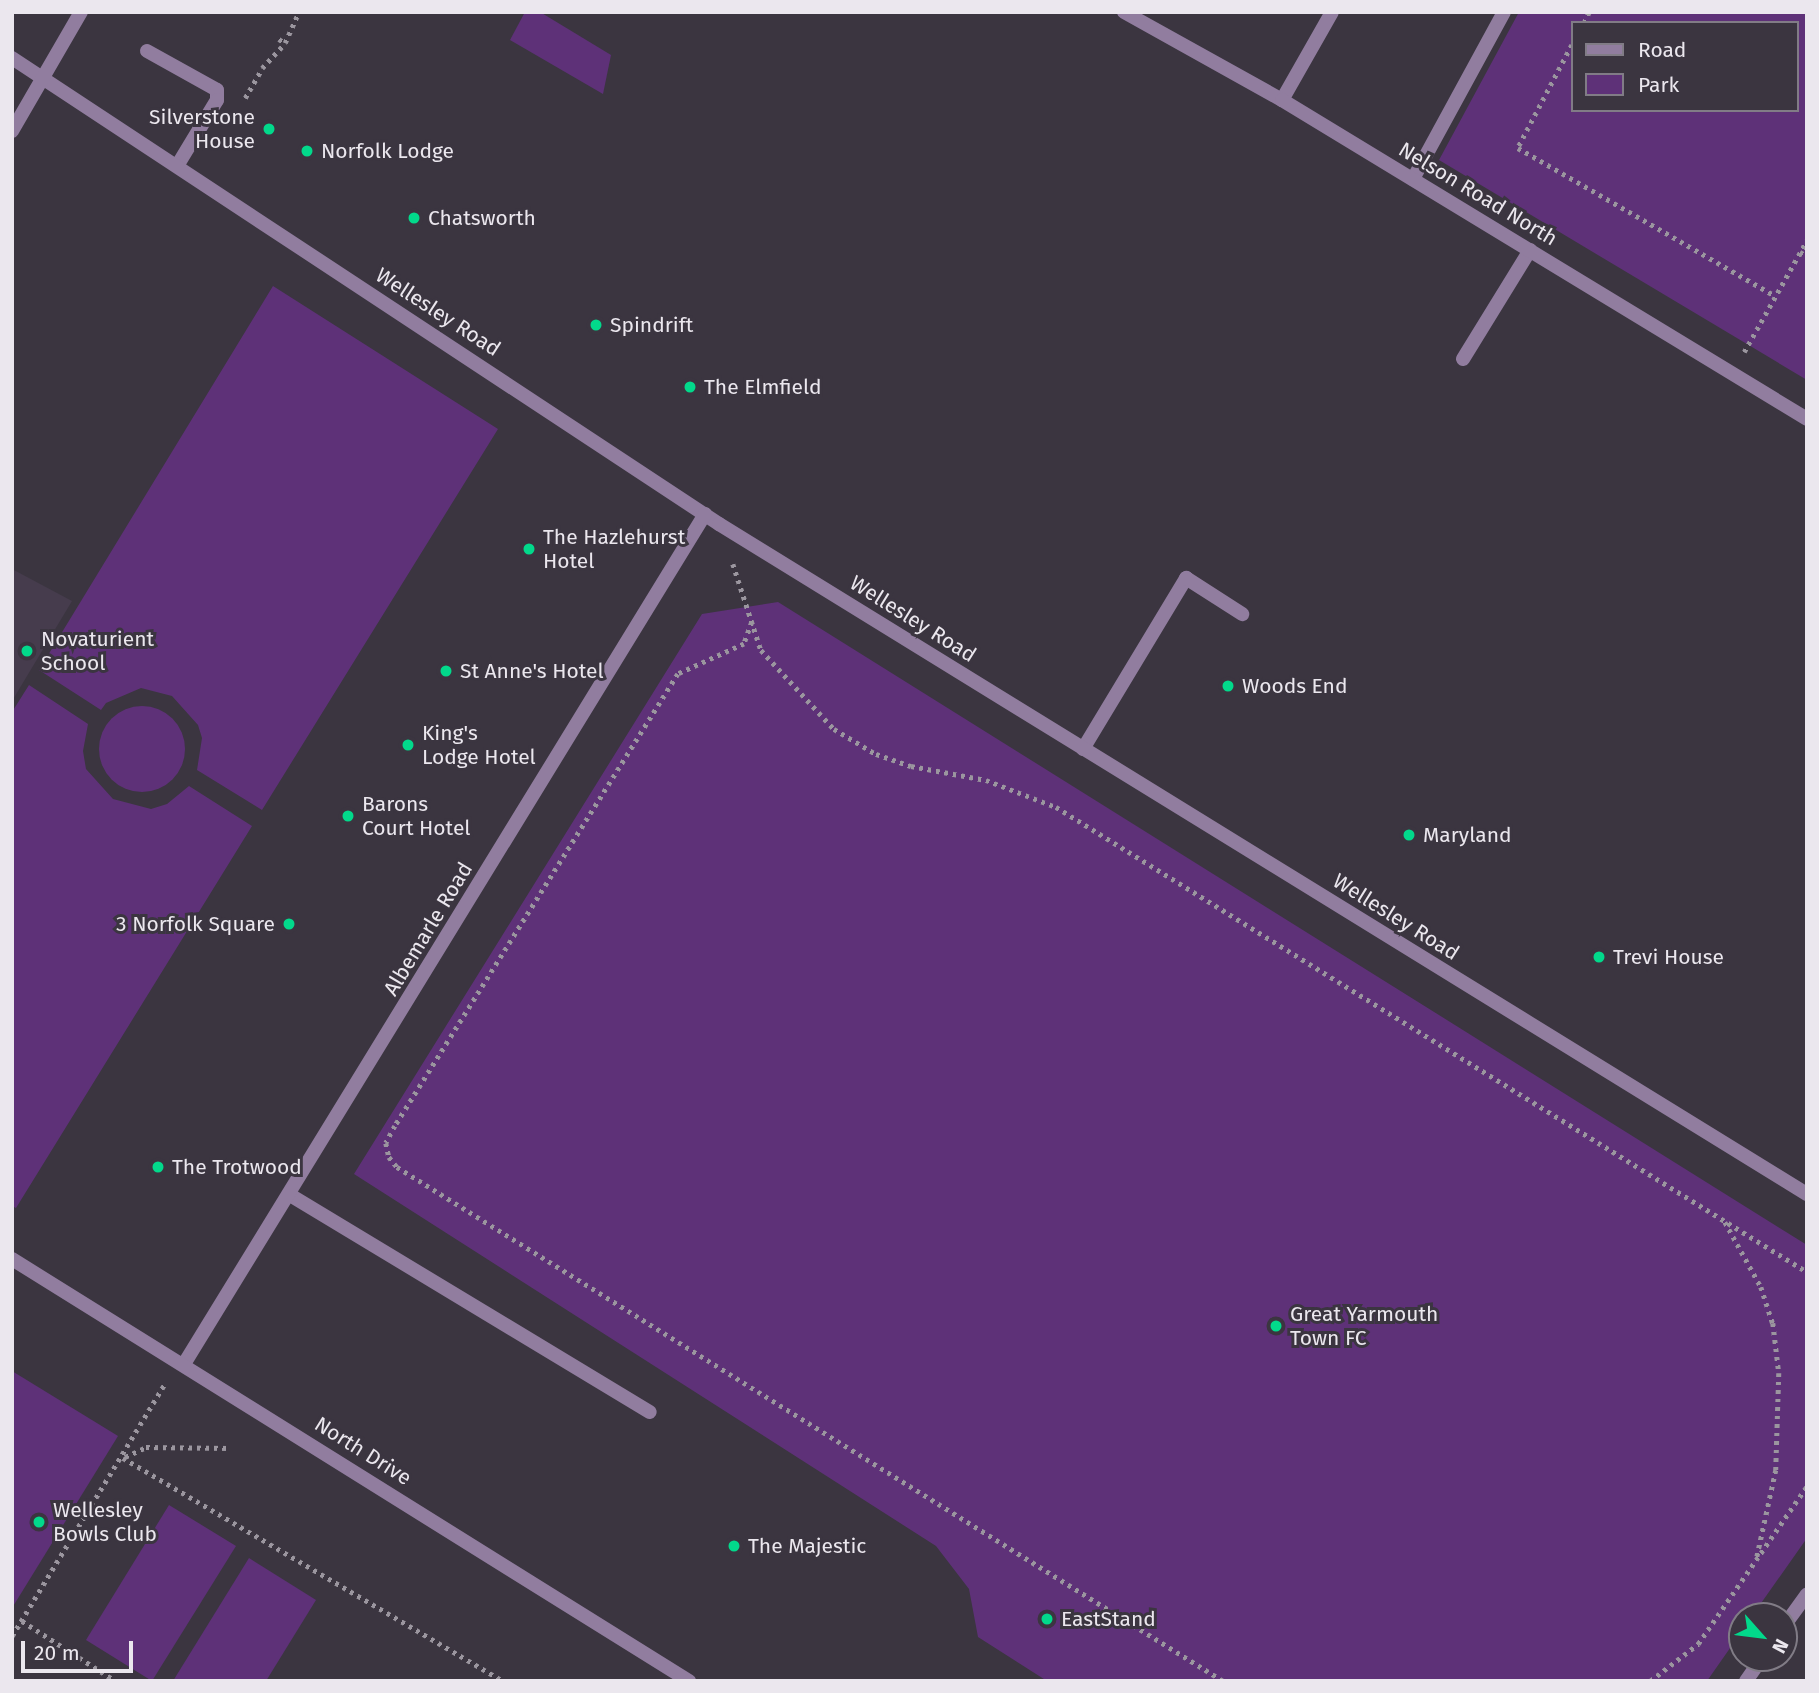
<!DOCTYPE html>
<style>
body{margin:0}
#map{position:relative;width:1819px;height:1693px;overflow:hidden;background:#3b3540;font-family:"Fira Sans",sans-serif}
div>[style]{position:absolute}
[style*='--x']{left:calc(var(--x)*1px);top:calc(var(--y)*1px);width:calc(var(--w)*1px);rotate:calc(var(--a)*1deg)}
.built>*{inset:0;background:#463c4d}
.green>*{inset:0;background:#5e3178}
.round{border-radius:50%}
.path>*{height:4.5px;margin-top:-2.25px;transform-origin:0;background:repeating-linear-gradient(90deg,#9b969f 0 3.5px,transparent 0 8.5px)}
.service>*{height:14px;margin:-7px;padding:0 7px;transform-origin:7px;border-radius:7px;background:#917d9f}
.minor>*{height:14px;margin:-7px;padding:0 7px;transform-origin:7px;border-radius:7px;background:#917d9f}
.tertiary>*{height:14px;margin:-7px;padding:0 7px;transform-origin:7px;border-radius:7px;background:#917d9f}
.dots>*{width:19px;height:19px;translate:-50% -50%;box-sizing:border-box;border:4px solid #3b3540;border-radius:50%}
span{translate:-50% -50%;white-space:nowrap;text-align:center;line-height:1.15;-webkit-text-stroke:6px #3b3540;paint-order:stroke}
.poi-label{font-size:21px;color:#ebe7ee}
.right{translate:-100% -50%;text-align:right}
.left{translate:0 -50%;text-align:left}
.street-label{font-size:21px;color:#ebe7ee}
.frame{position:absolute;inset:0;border:14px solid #ebe7ee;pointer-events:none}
.legend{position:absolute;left:1571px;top:21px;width:228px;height:91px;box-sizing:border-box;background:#3b3540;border:2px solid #817c86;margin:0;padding:9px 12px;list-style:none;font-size:21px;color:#ebe7ee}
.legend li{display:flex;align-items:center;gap:14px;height:35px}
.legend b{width:35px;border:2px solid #817c86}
.north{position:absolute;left:1728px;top:1602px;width:70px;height:70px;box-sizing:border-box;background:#3b3540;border:2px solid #817c86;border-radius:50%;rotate:118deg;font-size:19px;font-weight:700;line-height:28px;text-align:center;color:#ebe7ee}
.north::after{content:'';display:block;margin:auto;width:24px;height:32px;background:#02d98b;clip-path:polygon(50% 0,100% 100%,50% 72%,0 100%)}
.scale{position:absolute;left:21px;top:1641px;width:112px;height:32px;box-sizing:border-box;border:4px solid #ebe7ee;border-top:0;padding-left:9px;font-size:21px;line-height:24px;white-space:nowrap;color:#ebe7ee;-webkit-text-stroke:5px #3b3540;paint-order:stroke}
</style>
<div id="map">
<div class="built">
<i style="clip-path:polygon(12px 569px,72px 601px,12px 701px)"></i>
</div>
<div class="green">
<i style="clip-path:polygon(525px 12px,540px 12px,611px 55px,603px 94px,510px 40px)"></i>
<i style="clip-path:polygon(evenodd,1519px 12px,1807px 12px,1807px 380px,1439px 160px,1519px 12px,1572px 23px,1796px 23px,1796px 110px,1572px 110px,1572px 23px)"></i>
<i style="clip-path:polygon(273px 286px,498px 429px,262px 810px,197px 770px,202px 738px,198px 725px,172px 696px,141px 688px,106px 703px,101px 710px,39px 670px)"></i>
<i style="clip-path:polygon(778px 602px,1807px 1245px,1807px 1538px,1752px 1616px,1742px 1616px,1742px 1631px,1707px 1681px,1047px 1681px,978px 1637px,969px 1589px,936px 1546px,354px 1174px,702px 614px)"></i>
<i style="clip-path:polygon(29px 685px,88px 724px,83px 751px,86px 769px,113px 799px,151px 809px,167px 804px,189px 786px,252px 826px,16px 1208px,12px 1206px,12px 712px)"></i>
<i class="round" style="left:99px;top:706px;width:86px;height:86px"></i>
<i style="clip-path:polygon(12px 1371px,118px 1436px,12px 1608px)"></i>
<i style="clip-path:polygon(169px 1505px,236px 1546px,152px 1681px,86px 1640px)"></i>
<i style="clip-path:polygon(249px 1558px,316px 1600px,266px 1681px,173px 1681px)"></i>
</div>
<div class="path">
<i style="--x:1584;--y:23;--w:12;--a:-66"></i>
<i style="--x:279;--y:39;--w:7;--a:34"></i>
<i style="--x:285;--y:43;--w:34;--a:-66"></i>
<i style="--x:1572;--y:45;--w:116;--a:117.7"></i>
<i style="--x:1518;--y:148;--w:297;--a:29.9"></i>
<i style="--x:245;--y:98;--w:34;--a:-60"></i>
<i style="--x:262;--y:68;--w:34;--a:-47"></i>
<i style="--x:1800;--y:252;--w:8;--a:30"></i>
<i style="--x:1744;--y:352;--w:129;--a:-60.6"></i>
<i style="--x:733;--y:564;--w:90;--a:72"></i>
<i style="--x:761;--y:650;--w:108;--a:47.3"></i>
<i style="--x:834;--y:729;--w:49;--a:30.8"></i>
<i style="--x:876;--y:754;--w:37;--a:19"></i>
<i style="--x:911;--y:766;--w:76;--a:10.6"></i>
<i style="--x:986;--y:780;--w:75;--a:21.1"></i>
<i style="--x:1056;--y:807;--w:883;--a:31.76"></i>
<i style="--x:752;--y:622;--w:23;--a:110"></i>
<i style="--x:744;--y:644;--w:72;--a:155.6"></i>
<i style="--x:678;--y:674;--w:533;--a:122.05"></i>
<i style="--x:395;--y:1126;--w:19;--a:118"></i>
<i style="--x:386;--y:1143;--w:14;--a:78"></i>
<i style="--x:389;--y:1157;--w:13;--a:51"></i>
<i style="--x:397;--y:1167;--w:973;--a:31.89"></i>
<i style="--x:1725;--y:1222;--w:74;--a:61"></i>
<i style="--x:1761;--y:1287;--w:38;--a:72"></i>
<i style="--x:1773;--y:1323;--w:50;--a:83.2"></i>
<i style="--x:1779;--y:1373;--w:97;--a:91.8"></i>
<i style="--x:1776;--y:1470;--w:89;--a:102.3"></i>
<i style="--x:125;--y:1457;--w:23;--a:-25"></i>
<i style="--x:146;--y:1447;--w:84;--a:0.7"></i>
<i style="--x:123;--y:1458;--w:441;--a:30.4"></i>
<i style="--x:22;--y:1621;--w:112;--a:32.6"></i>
<i style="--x:12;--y:1636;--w:293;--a:-58.8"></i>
<i style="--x:1650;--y:1681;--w:61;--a:-37.6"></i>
<i style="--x:1698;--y:1644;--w:192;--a:-55.4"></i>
</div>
<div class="service">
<i style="--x:147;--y:51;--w:80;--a:29.1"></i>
<i style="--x:217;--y:90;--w:10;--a:90"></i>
<i style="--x:217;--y:100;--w:77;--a:121.2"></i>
<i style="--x:1463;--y:359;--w:128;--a:-58.4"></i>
<i style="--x:1083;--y:749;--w:200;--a:-58.9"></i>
<i style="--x:1186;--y:578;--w:67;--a:32.7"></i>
<i style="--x:290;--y:1195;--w:420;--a:31.1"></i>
</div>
<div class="minor">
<i style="--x:12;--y:58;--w:847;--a:33.39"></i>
<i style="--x:719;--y:524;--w:1278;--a:31.63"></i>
<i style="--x:1282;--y:100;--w:101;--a:-60.4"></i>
<i style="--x:1413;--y:179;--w:190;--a:-61.4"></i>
<i style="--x:184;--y:1364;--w:997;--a:-58.49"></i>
<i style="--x:1784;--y:1626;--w:39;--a:-54"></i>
<i style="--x:1746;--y:1681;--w:28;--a:-55"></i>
</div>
<div class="tertiary">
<i style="--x:1124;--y:12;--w:181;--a:29.1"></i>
<i style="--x:1282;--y:100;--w:614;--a:31.28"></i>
<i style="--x:12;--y:131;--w:138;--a:-59.9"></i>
<i style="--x:12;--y:1259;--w:798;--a:31.94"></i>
</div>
<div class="dots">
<i style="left:269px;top:129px;background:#02d98b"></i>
<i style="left:307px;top:151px;background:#02d98b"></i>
<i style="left:414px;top:218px;background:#02d98b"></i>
<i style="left:596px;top:325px;background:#02d98b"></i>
<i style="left:690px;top:387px;background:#02d98b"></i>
<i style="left:529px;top:549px;background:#02d98b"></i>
<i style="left:27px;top:651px;background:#02d98b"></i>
<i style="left:446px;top:671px;background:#02d98b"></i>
<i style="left:1228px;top:686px;background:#02d98b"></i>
<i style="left:408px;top:745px;background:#02d98b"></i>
<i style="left:348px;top:816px;background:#02d98b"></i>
<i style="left:1409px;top:835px;background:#02d98b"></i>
<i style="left:289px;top:924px;background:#02d98b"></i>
<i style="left:1599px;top:957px;background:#02d98b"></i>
<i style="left:158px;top:1167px;background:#02d98b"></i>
<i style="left:1276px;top:1326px;background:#02d98b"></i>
<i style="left:39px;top:1522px;background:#02d98b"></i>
<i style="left:734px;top:1546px;background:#02d98b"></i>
<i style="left:1047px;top:1619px;background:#02d98b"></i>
</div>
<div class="poi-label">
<span class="right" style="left:255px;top:129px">Silverstone<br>House</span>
<span class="left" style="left:321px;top:151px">Norfolk Lodge</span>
<span class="left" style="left:428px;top:218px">Chatsworth</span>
<span class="left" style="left:610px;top:325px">Spindrift</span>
<span class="left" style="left:704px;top:387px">The Elmfield</span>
<span class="left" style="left:543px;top:549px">The Hazlehurst<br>Hotel</span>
<span class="left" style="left:41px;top:651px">Novaturient<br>School</span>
<span class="left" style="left:460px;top:671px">St Anne's Hotel</span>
<span class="left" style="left:1242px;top:686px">Woods End</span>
<span class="left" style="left:422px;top:745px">King's<br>Lodge Hotel</span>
<span class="left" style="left:362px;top:816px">Barons<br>Court Hotel</span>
<span class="left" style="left:1423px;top:835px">Maryland</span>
<span class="right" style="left:275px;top:924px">3 Norfolk Square</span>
<span class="left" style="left:1613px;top:957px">Trevi House</span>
<span class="left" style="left:172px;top:1167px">The Trotwood</span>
<span class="left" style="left:1290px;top:1326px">Great Yarmouth<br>Town FC</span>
<span class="left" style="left:53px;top:1522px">Wellesley<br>Bowls Club</span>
<span class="left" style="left:748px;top:1546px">The Majestic</span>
<span class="left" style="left:1061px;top:1619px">EastStand</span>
</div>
<div class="street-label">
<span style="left:1478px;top:194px;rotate:31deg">Nelson Road North</span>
<span style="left:438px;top:312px;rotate:33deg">Wellesley Road</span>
<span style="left:913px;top:619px;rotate:32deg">Wellesley Road</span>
<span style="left:1396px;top:917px;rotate:32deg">Wellesley Road</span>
<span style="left:428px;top:929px;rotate:-59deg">Albemarle Road</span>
<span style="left:363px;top:1451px;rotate:32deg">North Drive</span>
</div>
<div class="frame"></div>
<ul class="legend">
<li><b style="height:9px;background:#917d9f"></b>Road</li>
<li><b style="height:19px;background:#5e3178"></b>Park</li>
</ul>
<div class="north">N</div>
<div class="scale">20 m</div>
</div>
